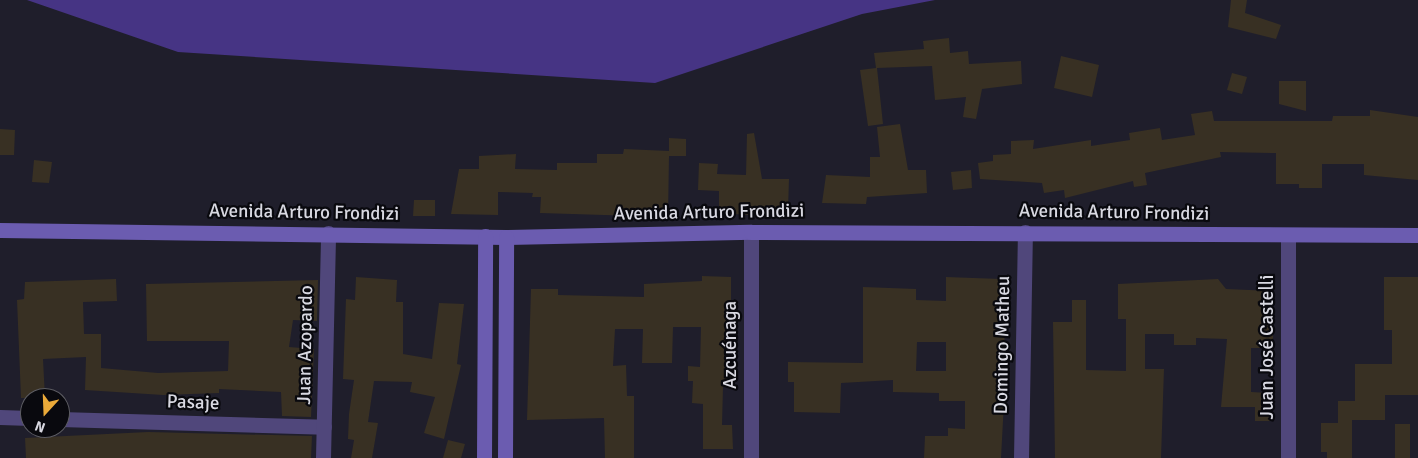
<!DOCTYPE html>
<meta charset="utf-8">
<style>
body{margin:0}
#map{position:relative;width:1418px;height:458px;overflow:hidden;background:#1f1e2b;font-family:Signika,sans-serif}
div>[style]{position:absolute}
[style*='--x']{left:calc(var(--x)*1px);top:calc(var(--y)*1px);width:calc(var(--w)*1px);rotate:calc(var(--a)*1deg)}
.water>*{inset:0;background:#463484}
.building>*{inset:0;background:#383023}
.minor>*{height:15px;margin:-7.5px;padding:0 7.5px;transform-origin:7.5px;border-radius:7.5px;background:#50477b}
.secondary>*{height:15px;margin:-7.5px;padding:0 7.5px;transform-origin:7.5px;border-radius:7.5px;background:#6b5cb0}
span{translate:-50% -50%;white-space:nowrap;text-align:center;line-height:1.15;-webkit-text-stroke:4.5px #09090e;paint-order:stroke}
.street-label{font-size:19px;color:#d8d8e1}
.north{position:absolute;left:20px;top:388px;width:50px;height:50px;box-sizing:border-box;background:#09090e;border:1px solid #5c5c62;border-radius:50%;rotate:200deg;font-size:14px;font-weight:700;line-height:20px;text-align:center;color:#d8d8e1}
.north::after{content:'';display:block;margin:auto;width:18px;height:22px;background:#ebaa39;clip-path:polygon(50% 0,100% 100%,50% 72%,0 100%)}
</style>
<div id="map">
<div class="water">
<i style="clip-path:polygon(27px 0,935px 0,862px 14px,655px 83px,178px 52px)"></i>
</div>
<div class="building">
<i style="clip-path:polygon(1231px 0,1247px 0,1245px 13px,1281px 25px,1276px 39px,1228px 27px)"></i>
<i style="clip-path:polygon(949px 38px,950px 53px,968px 51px,969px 64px,1021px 61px,1022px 84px,982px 89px,976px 119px,963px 117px,966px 97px,935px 100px,932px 66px,877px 68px,883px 124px,868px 126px,860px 70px,876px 68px,874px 53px,924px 49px,923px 41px)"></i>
<i style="clip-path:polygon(1061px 56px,1099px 65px,1092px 97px,1054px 88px)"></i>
<i style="clip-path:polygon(1232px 73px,1247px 77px,1242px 94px,1227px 90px)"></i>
<i style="clip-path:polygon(1279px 81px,1306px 81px,1306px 111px,1279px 104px)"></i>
<i style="clip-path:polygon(1370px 110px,1418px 117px,1418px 180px,1364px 175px,1364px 164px,1322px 164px,1322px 188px,1299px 188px,1299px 184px,1276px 184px,1276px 153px,1220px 152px,1221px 157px,1145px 173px,1147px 185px,1134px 187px,1133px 181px,1065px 198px,1064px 190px,1044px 193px,1042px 183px,980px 179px,978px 163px,993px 161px,993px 155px,1011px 154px,1011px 141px,1034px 140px,1033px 149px,1091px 140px,1091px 146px,1130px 140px,1129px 133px,1160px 128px,1162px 140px,1195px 135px,1191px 114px,1212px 111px,1214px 121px,1332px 121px,1333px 116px,1370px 116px)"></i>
<i style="clip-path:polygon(900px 124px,908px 170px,926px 170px,927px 193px,867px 197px,866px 204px,822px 203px,826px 175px,870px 177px,870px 157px,880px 157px,877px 127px)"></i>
<i style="clip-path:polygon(0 129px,15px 130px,14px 155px,0 155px)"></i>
<i style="clip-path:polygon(754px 133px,762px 179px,789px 179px,788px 210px,764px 209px,764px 216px,719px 213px,719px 191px,698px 190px,699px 163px,718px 164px,717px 174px,746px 175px,747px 134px)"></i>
<i style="clip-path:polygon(669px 138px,686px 139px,686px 156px,669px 156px,668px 217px,540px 213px,541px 197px,532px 197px,533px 193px,498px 192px,498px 215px,451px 214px,459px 169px,479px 169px,479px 156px,516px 154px,515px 169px,557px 170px,557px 163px,597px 163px,597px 154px,623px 154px,624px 149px,669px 151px)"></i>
<i style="clip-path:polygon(34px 160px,52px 162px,49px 183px,32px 182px)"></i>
<i style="clip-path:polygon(971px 170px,972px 188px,953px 190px,951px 172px)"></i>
<i style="clip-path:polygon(414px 200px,435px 200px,435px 216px,413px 216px)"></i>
<i style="clip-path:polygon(702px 276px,731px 277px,731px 387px,723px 387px,722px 425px,732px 425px,733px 449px,703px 449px,703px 404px,692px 403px,693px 381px,688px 381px,688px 366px,700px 367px,701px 327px,673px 327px,672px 363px,642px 363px,643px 329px,615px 329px,613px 366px,626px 365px,627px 396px,634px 396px,634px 458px,605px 458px,604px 418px,527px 420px,531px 289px,558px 289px,558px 295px,644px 297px,644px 284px,702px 281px)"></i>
<i style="clip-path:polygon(356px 277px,397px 280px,396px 302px,403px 302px,403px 354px,432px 359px,439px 303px,464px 304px,457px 364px,461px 365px,444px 439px,424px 433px,435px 397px,410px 392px,412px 382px,374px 381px,368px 422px,378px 423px,372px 458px,351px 458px,354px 440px,348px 439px,349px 414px,354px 380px,343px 379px,346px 299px,355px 300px)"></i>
<i style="clip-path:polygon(evenodd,946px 277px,1001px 279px,1006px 365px,1001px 458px,924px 458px,925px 436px,948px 436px,948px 428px,965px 429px,965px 401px,939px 401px,939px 393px,893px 392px,893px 380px,841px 383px,840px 413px,794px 412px,794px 382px,788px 382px,788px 362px,863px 363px,863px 287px,916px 289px,916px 300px,946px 301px,946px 277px,917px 342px,946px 342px,946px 371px,916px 371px,917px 342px)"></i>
<i style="clip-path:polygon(1384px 277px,1418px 277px,1418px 395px,1385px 395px,1385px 420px,1352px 420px,1352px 458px,1327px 458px,1327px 452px,1321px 452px,1321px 423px,1338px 423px,1338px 401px,1355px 401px,1355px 364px,1392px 364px,1392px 330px,1384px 330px)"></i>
<i style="clip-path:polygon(116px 279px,117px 301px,83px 302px,84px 334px,101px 334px,101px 368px,158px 373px,228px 371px,229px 341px,147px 341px,146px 284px,318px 280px,317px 321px,293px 320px,289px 347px,314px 349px,311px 417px,282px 416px,281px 392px,219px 389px,219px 393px,163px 395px,85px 390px,86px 357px,43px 359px,45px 398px,21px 398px,17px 300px,24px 299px,25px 282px)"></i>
<i style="clip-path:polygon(1218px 279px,1226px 289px,1273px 291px,1273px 348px,1251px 348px,1251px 392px,1269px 393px,1272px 421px,1255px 421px,1255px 407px,1221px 407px,1227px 339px,1196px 338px,1196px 345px,1174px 345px,1174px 334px,1145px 334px,1145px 369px,1164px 369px,1161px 458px,1055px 458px,1053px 322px,1072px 322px,1072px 300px,1086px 300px,1086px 370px,1126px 371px,1126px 319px,1118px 319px,1118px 284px)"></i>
<i style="clip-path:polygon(1395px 424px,1410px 424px,1410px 458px,1395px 458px)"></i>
<i style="clip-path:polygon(148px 432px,312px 436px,311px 458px,26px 458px,25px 438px)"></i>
<i style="clip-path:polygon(448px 440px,465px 444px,461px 458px,443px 458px)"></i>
</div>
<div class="minor">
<i style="--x:751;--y:232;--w:226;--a:90"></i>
<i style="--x:1288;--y:235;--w:223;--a:90"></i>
<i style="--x:0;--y:417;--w:30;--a:2"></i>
<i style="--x:60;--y:419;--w:264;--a:1.7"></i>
<i style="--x:323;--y:458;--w:225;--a:-88.7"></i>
<i style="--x:1021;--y:458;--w:226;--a:-89"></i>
</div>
<div class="secondary">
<i style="--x:0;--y:230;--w:506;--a:0.79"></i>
<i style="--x:506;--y:237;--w:245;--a:-1.2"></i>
<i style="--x:751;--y:232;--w:667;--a:0.26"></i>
<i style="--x:484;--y:458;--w:222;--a:-89.7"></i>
<i style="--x:505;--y:458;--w:221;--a:-89.7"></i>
</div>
<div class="street-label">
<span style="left:304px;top:213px;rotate:1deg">Avenida Arturo Frondizi</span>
<span style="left:709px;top:213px;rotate:-1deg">Avenida Arturo Frondizi</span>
<span style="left:1114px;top:213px;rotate:1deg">Avenida Arturo Frondizi</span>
<span style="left:306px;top:345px;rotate:-89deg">Juan Azopardo</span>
<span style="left:731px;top:345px;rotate:-90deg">Azcuénaga</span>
<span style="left:1003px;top:345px;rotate:-89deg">Domingo Matheu</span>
<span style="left:1268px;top:347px;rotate:-90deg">Juan José Castelli</span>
<span style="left:193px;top:403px;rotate:2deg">Pasaje</span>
</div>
<div class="north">N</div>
</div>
